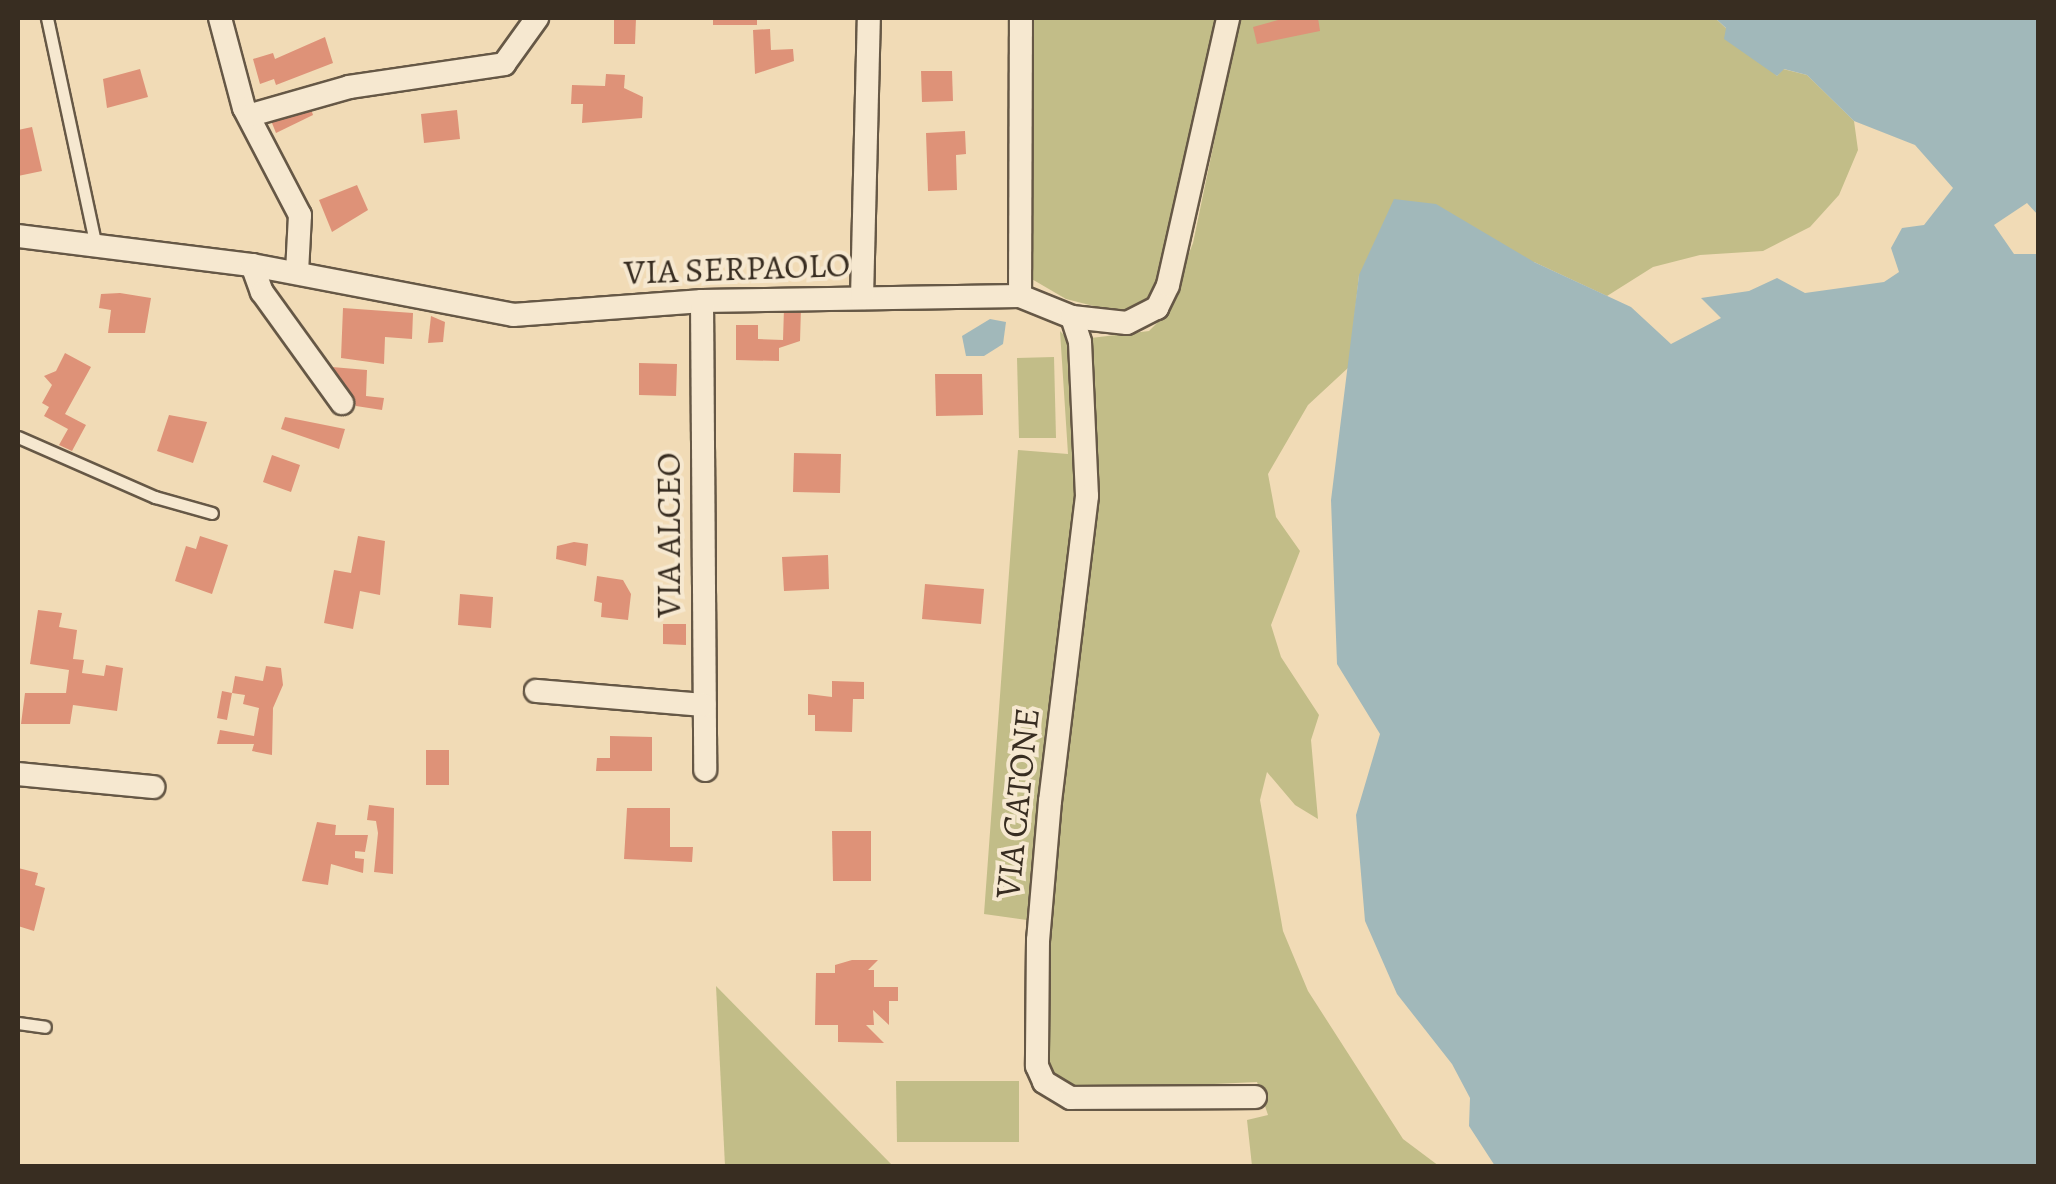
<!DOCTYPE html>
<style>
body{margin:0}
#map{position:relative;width:2056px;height:1184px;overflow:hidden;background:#f1dbb6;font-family:Alegreya,serif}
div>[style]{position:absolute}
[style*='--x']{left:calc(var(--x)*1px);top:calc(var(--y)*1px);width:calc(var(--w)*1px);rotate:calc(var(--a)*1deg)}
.green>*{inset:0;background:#c2bd88}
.water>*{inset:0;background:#a1b8ba}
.building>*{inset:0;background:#de9278}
.roads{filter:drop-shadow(2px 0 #665846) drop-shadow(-2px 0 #665846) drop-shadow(0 2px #665846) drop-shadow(0 -2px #665846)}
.lane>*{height:11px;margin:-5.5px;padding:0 5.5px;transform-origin:5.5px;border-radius:5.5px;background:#f6e8d0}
.street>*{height:22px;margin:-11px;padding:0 11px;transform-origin:11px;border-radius:11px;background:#f6e8d0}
span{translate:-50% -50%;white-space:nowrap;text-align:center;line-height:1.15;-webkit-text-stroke:8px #f6e8d0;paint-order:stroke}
.street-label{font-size:35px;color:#382d21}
.frame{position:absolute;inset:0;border:20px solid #382d21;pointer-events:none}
</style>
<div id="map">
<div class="green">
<i style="clip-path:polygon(1030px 18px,1221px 18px,1189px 180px,1152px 300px,1125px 314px,1066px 299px,1030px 278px)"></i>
<i style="clip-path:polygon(1240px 18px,1715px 18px,1777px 76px,1783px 69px,1807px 75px,1854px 121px,1858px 150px,1839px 195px,1810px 227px,1763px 251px,1700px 255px,1653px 267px,1607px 296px,1534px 262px,1359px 275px,1349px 367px,1308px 405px,1268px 474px,1276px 517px,1300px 551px,1271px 625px,1281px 657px,1319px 715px,1311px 740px,1318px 819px,1295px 805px,1267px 772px,1260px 800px,1283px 931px,1308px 991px,1403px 1139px,1439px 1166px,1252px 1166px,1247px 1120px,1268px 1115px,1257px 1082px,1085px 1090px,1059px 1083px,1046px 1055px,1048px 928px,1095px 500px,1091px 338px,1149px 331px,1165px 315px,1193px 243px)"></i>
<i style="clip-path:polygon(1060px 331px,1071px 342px,1082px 450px,1033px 915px,1027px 920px,984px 914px,1018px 450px,1068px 454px)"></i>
<i style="clip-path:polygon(1054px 357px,1056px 438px,1019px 438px,1017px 358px)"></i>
<i style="clip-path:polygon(716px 986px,893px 1166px,725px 1166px)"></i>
<i style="clip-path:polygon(896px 1081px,1019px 1081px,1019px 1142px,897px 1142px)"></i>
</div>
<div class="water">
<i style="clip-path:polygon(1715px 18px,2038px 18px,2038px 215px,2027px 203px,1994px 225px,2014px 254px,2038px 254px,2038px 1166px,1495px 1166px,1469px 1126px,1470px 1098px,1452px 1064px,1397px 994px,1365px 921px,1356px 815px,1380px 734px,1337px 664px,1331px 500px,1359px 275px,1394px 199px,1436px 204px,1534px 262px,1631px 307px,1671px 344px,1721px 318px,1701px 298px,1749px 291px,1777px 278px,1805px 293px,1884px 282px,1899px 272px,1891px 248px,1902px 228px,1924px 225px,1953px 188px,1915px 145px,1854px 121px,1807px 75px,1784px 69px,1777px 76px,1724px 39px,1726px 28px)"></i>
<i style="clip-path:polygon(990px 319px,1006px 322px,1003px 344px,984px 356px,966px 356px,962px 336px)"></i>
</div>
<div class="building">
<i style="clip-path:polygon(614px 18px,636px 18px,635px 44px,614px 44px)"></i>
<i style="clip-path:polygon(713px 18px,757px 18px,757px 25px,713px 25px)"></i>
<i style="clip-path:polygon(1285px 18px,1318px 18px,1320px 31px,1257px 44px,1253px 27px)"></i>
<i style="clip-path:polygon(770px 29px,771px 50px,793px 49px,794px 61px,755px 74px,753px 30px)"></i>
<i style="clip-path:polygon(325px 37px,333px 63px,276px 85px,274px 79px,260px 84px,253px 59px,273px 53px,275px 59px)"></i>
<i style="clip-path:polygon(140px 69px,148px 97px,107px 108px,103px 79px)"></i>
<i style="clip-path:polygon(921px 71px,952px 71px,953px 101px,922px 102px)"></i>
<i style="clip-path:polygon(606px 74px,625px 75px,624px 88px,643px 97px,642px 118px,582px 123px,583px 104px,571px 104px,572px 85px,605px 86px)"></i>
<i style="clip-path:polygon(310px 106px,313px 115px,276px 133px,270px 118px)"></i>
<i style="clip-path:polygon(457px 110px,460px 139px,424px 143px,421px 114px)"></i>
<i style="clip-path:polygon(32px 127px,42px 171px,18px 176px,18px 130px)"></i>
<i style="clip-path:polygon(965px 131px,966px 154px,956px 155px,957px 190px,928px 191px,926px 133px)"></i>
<i style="clip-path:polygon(357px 185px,368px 210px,332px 232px,319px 200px)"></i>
<i style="clip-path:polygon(120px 293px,151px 298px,145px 333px,108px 333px,111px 310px,99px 308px,101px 294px)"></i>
<i style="clip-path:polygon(343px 308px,413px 313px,412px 339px,385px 337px,384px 364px,341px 358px)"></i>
<i style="clip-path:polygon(784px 308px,801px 308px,800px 341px,779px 348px,779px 361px,736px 360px,736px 325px,758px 325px,758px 339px,783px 340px)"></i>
<i style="clip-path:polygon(431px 316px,445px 322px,443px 342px,428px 343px)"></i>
<i style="clip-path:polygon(65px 353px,91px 367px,65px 414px,86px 425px,72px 451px,59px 445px,68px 429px,44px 416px,49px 407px,42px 403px,52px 385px,44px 376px,56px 371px)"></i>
<i style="clip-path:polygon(639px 363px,677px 364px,676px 396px,639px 395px)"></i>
<i style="clip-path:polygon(332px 367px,367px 370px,366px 396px,384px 398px,382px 410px,356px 406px)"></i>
<i style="clip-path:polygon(935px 374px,982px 374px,983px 415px,936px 416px)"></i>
<i style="clip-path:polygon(169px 415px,207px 422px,193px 463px,157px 451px)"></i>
<i style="clip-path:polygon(285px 417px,345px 429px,339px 449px,281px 429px)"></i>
<i style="clip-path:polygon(794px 453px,841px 454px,840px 493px,793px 492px)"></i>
<i style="clip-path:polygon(272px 455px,300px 465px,291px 492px,263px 482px)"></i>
<i style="clip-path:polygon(200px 536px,228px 545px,212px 594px,175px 581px,186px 546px,196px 549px)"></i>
<i style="clip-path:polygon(358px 536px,385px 541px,380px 595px,360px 591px,353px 629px,324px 623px,334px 570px,351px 573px)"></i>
<i style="clip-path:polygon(574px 542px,588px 544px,586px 566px,556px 559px,557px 546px)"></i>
<i style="clip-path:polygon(828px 555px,829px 589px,784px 591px,782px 557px)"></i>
<i style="clip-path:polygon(597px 576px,623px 580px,631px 594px,628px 620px,601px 617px,602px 603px,594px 601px)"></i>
<i style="clip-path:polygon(925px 584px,984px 589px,981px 624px,922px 619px)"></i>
<i style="clip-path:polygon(460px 594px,493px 597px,491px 628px,458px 625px)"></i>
<i style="clip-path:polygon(38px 610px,62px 613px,59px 627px,77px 630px,73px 659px,84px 660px,82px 673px,104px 676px,106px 665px,123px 668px,117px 711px,73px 705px,70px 724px,21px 724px,25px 693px,66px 693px,69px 670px,30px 664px)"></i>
<i style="clip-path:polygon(663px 624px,686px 624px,686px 645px,663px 644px)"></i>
<i style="clip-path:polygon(266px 666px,281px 668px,283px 685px,273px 708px,272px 755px,252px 751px,254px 744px,217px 744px,220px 730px,254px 736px,259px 708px,243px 704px,245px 695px,232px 693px,227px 720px,217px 718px,222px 691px,232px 693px,235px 676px,263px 681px)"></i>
<i style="clip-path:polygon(832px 681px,864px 682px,864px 699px,853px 699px,852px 732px,815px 731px,815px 715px,808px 715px,808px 694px,832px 697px)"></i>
<i style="clip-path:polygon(610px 736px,652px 737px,652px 771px,596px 771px,597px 758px,610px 758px)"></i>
<i style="clip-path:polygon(426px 750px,449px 750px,449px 785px,426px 785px)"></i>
<i style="clip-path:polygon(369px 805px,394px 808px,393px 874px,374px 872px,378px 833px,376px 821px,367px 820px)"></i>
<i style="clip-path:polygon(627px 808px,670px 808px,670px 847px,693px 847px,692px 862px,624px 859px)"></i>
<i style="clip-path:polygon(317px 822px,336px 825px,335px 835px,368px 835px,365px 852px,355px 851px,355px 858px,364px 859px,363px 873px,331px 864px,328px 885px,302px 881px)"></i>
<i style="clip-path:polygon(832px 831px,871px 831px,871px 881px,833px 881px)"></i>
<i style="clip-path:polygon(18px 868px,38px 873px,35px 885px,45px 888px,34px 931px,18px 926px)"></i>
<i style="clip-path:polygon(852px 960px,878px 960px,868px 970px,874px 970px,874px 987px,898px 987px,898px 1001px,889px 1001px,889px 1025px,873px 1010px,874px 1025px,866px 1025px,884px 1043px,838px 1042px,838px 1025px,815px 1025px,816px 973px,835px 973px,835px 965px)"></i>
</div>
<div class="roads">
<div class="lane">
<i style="--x:47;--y:18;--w:233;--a:77.9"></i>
<i style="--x:18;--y:437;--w:150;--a:23.7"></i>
<i style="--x:155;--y:497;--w:59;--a:15.7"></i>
<i style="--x:18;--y:1023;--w:27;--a:8"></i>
</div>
<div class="street">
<i style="--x:220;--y:18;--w:93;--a:75.1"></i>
<i style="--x:244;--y:108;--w:121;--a:62.4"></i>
<i style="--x:300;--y:215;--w:57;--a:93"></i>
<i style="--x:251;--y:115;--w:102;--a:-15.9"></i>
<i style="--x:349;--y:87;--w:157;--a:-8.4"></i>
<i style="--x:504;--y:64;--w:57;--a:-54.3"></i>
<i style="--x:18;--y:236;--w:236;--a:7.1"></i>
<i style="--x:252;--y:265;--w:266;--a:10.8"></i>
<i style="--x:513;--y:315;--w:190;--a:-4.2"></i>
<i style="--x:702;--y:301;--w:318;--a:-0.9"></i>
<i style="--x:1020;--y:296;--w:56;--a:22"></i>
<i style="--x:1072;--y:317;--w:55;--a:6.2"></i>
<i style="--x:1127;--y:323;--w:34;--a:-27"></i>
<i style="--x:1157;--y:308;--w:25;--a:-64"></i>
<i style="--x:1168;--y:285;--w:274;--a:-77.3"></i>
<i style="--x:252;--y:265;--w:29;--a:70"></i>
<i style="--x:262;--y:292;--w:137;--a:54.2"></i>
<i style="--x:1020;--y:296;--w:278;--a:-89.8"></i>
<i style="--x:862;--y:298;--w:280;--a:-88.6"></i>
<i style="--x:702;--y:301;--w:469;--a:89.6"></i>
<i style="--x:1072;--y:317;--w:26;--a:72"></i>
<i style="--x:1080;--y:342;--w:154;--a:87.4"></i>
<i style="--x:1087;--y:496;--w:307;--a:96.9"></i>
<i style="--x:1050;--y:801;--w:140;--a:94.9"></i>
<i style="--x:1038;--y:940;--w:126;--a:90.5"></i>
<i style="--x:1037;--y:1066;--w:17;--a:66"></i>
<i style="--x:1044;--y:1082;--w:31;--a:31"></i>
<i style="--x:1071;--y:1098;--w:184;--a:-0.3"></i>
<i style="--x:536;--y:691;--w:169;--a:4.8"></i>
<i style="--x:18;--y:774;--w:136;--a:5.5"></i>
</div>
</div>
<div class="street-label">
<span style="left:737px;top:268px;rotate:-2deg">VIA SERPAOLO</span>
<span style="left:668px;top:535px;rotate:-90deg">VIA ALCEO</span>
<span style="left:1017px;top:803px;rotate:-84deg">VIA CATONE</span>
</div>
<div class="frame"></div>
</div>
